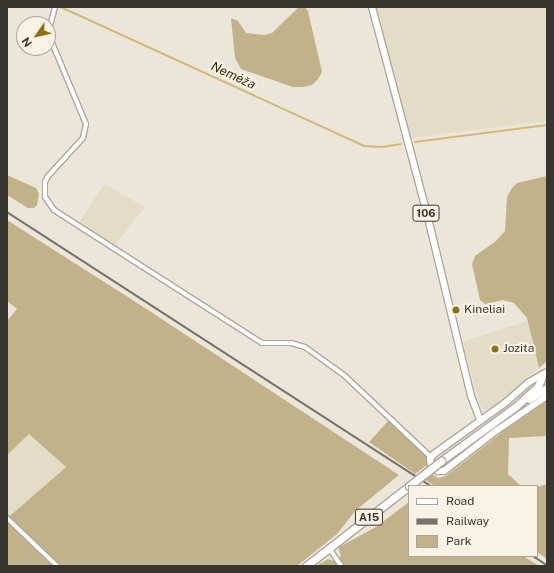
<!DOCTYPE html>
<meta charset="utf-8">
<style>
body{margin:0}
#map{position:relative;width:554px;height:573px;overflow:hidden;background:#ebe6d9;font-family:"Public Sans",sans-serif}
div>[style]{position:absolute}
[style*='--x']{left:calc(var(--x)*1px);top:calc(var(--y)*1px);width:calc(var(--w)*1px);rotate:calc(var(--a)*1deg)}
.built>*{inset:0;background:#e3dcc7}
.green>*{inset:0;background:#c2b289}
.stream>*{height:1.5px;margin:-0.75px;padding:0 0.75px;transform-origin:0.75px;border-radius:0.75px;background:#d3b978}
.roads{filter:drop-shadow(1px 0 #ada89b) drop-shadow(-1px 0 #ada89b) drop-shadow(0 1px #ada89b) drop-shadow(0 -1px #ada89b)}
.minor>*{height:4px;margin:-2px;padding:0 2px;transform-origin:2px;border-radius:2px;background:#fff}
.primary>*{height:6px;margin:-3px;padding:0 3px;transform-origin:3px;border-radius:3px;background:#fff}
.trunk>*{height:7px;margin:-3.5px;padding:0 3.5px;transform-origin:3.5px;border-radius:3.5px;background:#fff}
.rail>*{height:1.5px;margin:-0.75px;padding:0 0.75px;transform-origin:0.75px;border-radius:0.75px;background:#77736c}
.bridges{filter:drop-shadow(1px 0 #ada89b) drop-shadow(-1px 0 #ada89b) drop-shadow(0 1px #ada89b) drop-shadow(0 -1px #ada89b)}
.trunk-bridge>*{height:7px;margin:-3.5px;padding:0 3.5px;transform-origin:3.5px;border-radius:3.5px;background:#fff}
.dots>*{width:11px;height:11px;translate:-50% -50%;box-sizing:border-box;border:2px solid #f9f3e6;border-radius:50%}
span{translate:-50% -50%;white-space:nowrap;text-align:center;line-height:1.15;-webkit-text-stroke:4px #f9f3e6;paint-order:stroke}
.shield-label span{padding:1px 3px;background:#f9f3e6;border:1px solid;border-radius:3px;-webkit-text-stroke-width:0}
.shield-label{font-size:11px;color:#373530;font-weight:700}
.poi-label{font-size:12px;color:#373530}
.left{translate:0 -50%;text-align:left}
.water-label{font-size:13px;color:#372c0e;font-style:italic}
.frame{position:absolute;inset:0;border:8px solid #373530;pointer-events:none}
.legend{position:absolute;left:408px;top:485px;width:130px;height:72px;box-sizing:border-box;background:#f9f3e6;border:1px solid #aba79d;margin:0;padding:5px 7px;list-style:none;font-size:12px;color:#373530}
.legend li{display:flex;align-items:center;gap:8px;height:20px}
.legend b{width:20px;border:1px solid #aba79d}
.north{position:absolute;left:16px;top:16px;width:40px;height:40px;box-sizing:border-box;background:#f9f3e6;border:1px solid #aba79d;border-radius:50%;rotate:236deg;font-size:11px;font-weight:700;line-height:16px;text-align:center;color:#373530}
.north::after{content:'';display:block;margin:auto;width:14px;height:18px;background:#8d7013;clip-path:polygon(50% 0,100% 100%,50% 72%,0 100%)}
</style>
<div id="map">
<div class="built">
<i style="clip-path:polygon(375px 7px,547px 7px,547px 121px,409px 138px)"></i>
<i style="clip-path:polygon(104px 184px,145px 207px,111px 250px,75px 229px)"></i>
<i style="clip-path:polygon(527px 321px,539px 368px,508px 395px,490px 409px,484px 410px,480px 405px,463px 342px)"></i>
<i style="clip-path:polygon(29px 434px,66px 467px,10px 516px,7px 513px,7px 455px)"></i>
</div>
<div class="green">
<i style="clip-path:polygon(299px 7px,305px 7px,308px 11px,322px 72px,318px 79px,312px 85px,303px 87px,293px 87px,241px 69px,235px 58px,231px 18px,238px 21px,246px 33px,265px 35px,272px 33px)"></i>
<i style="clip-path:polygon(7px 175px,36px 188px,39px 194px,37px 205px,34px 208px,28px 208px,7px 195px)"></i>
<i style="clip-path:polygon(547px 176px,547px 361px,539px 368px,527px 318px,514px 303px,503px 300px,485px 304px,480px 300px,472px 264px,475px 256px,496px 241px,505px 231px,507px 197px,512px 188px,517px 183px)"></i>
<i style="clip-path:polygon(7px 220px,145px 308px,399px 475px,355px 511px,337px 534px,297px 566px,7px 566px,7px 513px,10px 516px,66px 467px,29px 434px,7px 455px,7px 321px,17px 309px,7px 301px)"></i>
<i style="clip-path:polygon(547px 401px,547px 436px,509px 438px,508px 474px,521px 486px,435px 486px,425px 480px,432px 474px,438px 478px,446px 476px,505px 430px)"></i>
<i style="clip-path:polygon(389px 420px,426px 456px,427px 465px,415px 474px,369px 442px)"></i>
<i style="clip-path:polygon(547px 484px,547px 559px,537px 552px,537px 487px)"></i>
<i style="clip-path:polygon(409px 502px,409px 556px,523px 556px,539px 566px,316px 566px,328px 559px,334px 561px,341px 556px,339px 550px,339px 547px,376px 527px)"></i>
</div>
<div class="stream">
<i style="--x:61;--y:7;--w:334;--a:24.6"></i>
<i style="--x:365;--y:146;--w:17;--a:3"></i>
<i style="--x:382;--y:147;--w:19;--a:-9"></i>
<i style="--x:415;--y:142;--w:133;--a:-7.3"></i>
</div>
<div class="roads">
<div class="minor">
<i style="--x:55;--y:7;--w:23;--a:105"></i>
<i style="--x:49;--y:29;--w:9;--a:84"></i>
<i style="--x:50;--y:38;--w:93;--a:67.3"></i>
<i style="--x:86;--y:124;--w:14;--a:102"></i>
<i style="--x:83;--y:138;--w:52;--a:132.6"></i>
<i style="--x:48;--y:176;--w:7;--a:117"></i>
<i style="--x:45;--y:182;--w:15;--a:90"></i>
<i style="--x:45;--y:197;--w:16;--a:55"></i>
<i style="--x:54;--y:210;--w:247;--a:32.6"></i>
<i style="--x:262;--y:343;--w:29;--a:0"></i>
<i style="--x:291;--y:343;--w:15;--a:16"></i>
<i style="--x:305;--y:347;--w:49;--a:35.9"></i>
<i style="--x:345;--y:376;--w:118;--a:43.3"></i>
<i style="--x:7;--y:518;--w:69;--a:43.8"></i>
<i style="--x:329;--y:548;--w:22;--a:56"></i>
</div>
<div class="primary">
<i style="--x:372;--y:7;--w:218;--a:75.1"></i>
<i style="--x:428;--y:218;--w:183;--a:76.4"></i>
<i style="--x:471;--y:396;--w:26;--a:69"></i>
<i style="--x:545;--y:373;--w:20;--a:150"></i>
<i style="--x:528;--y:383;--w:30;--a:139"></i>
<i style="--x:505;--y:403;--w:87;--a:144.3"></i>
<i style="--x:434;--y:454;--w:6;--a:129"></i>
<i style="--x:430;--y:459;--w:8;--a:83"></i>
<i style="--x:431;--y:467;--w:8;--a:30"></i>
<i style="--x:438;--y:471;--w:6;--a:0"></i>
<i style="--x:444;--y:471;--w:66;--a:-37.6"></i>
<i style="--x:496;--y:431;--w:62;--a:-34.5"></i>
</div>
<div class="trunk">
<i style="--x:529;--y:399;--w:19;--a:-32"></i>
<i style="--x:441;--y:461;--w:92;--a:-36.1"></i>
<i style="--x:515;--y:407;--w:31;--a:-42"></i>
<i style="--x:538;--y:386;--w:12;--a:-66"></i>
<i style="--x:543;--y:375;--w:5;--a:-37"></i>
<i style="--x:306;--y:566;--w:130;--a:-37.8"></i>
</div>
</div>
<div class="rail">
<i style="--x:7;--y:212;--w:505;--a:32.87"></i>
<i style="--x:533;--y:556;--w:17;--a:33"></i>
</div>
<div class="bridges">
<div class="trunk-bridge">
<i style="--x:409;--y:486;--w:41;--a:-38"></i>
</div>
</div>
<div class="dots">
<i style="left:456px;top:310px;background:#8d7013"></i>
<i style="left:495px;top:349px;background:#8d7013"></i>
</div>
<div class="shield-label">
<span style="left:426px;top:213px">106</span>
<span style="left:369px;top:517px">A15</span>
</div>
<div class="poi-label">
<span class="left" style="left:464px;top:310px">Kineliai</span>
<span class="left" style="left:503px;top:349px">Jozita</span>
</div>
<div class="water-label">
<span style="left:233px;top:76px;rotate:25deg">Nemėža</span>
</div>
<div class="frame"></div>
<ul class="legend">
<li><b style="height:5px;background:#fff"></b>Road</li>
<li><b style="height:5px;background:#77736c"></b>Railway</li>
<li><b style="height:11px;background:#c2b289"></b>Park</li>
</ul>
<div class="north">N</div>
</div>
